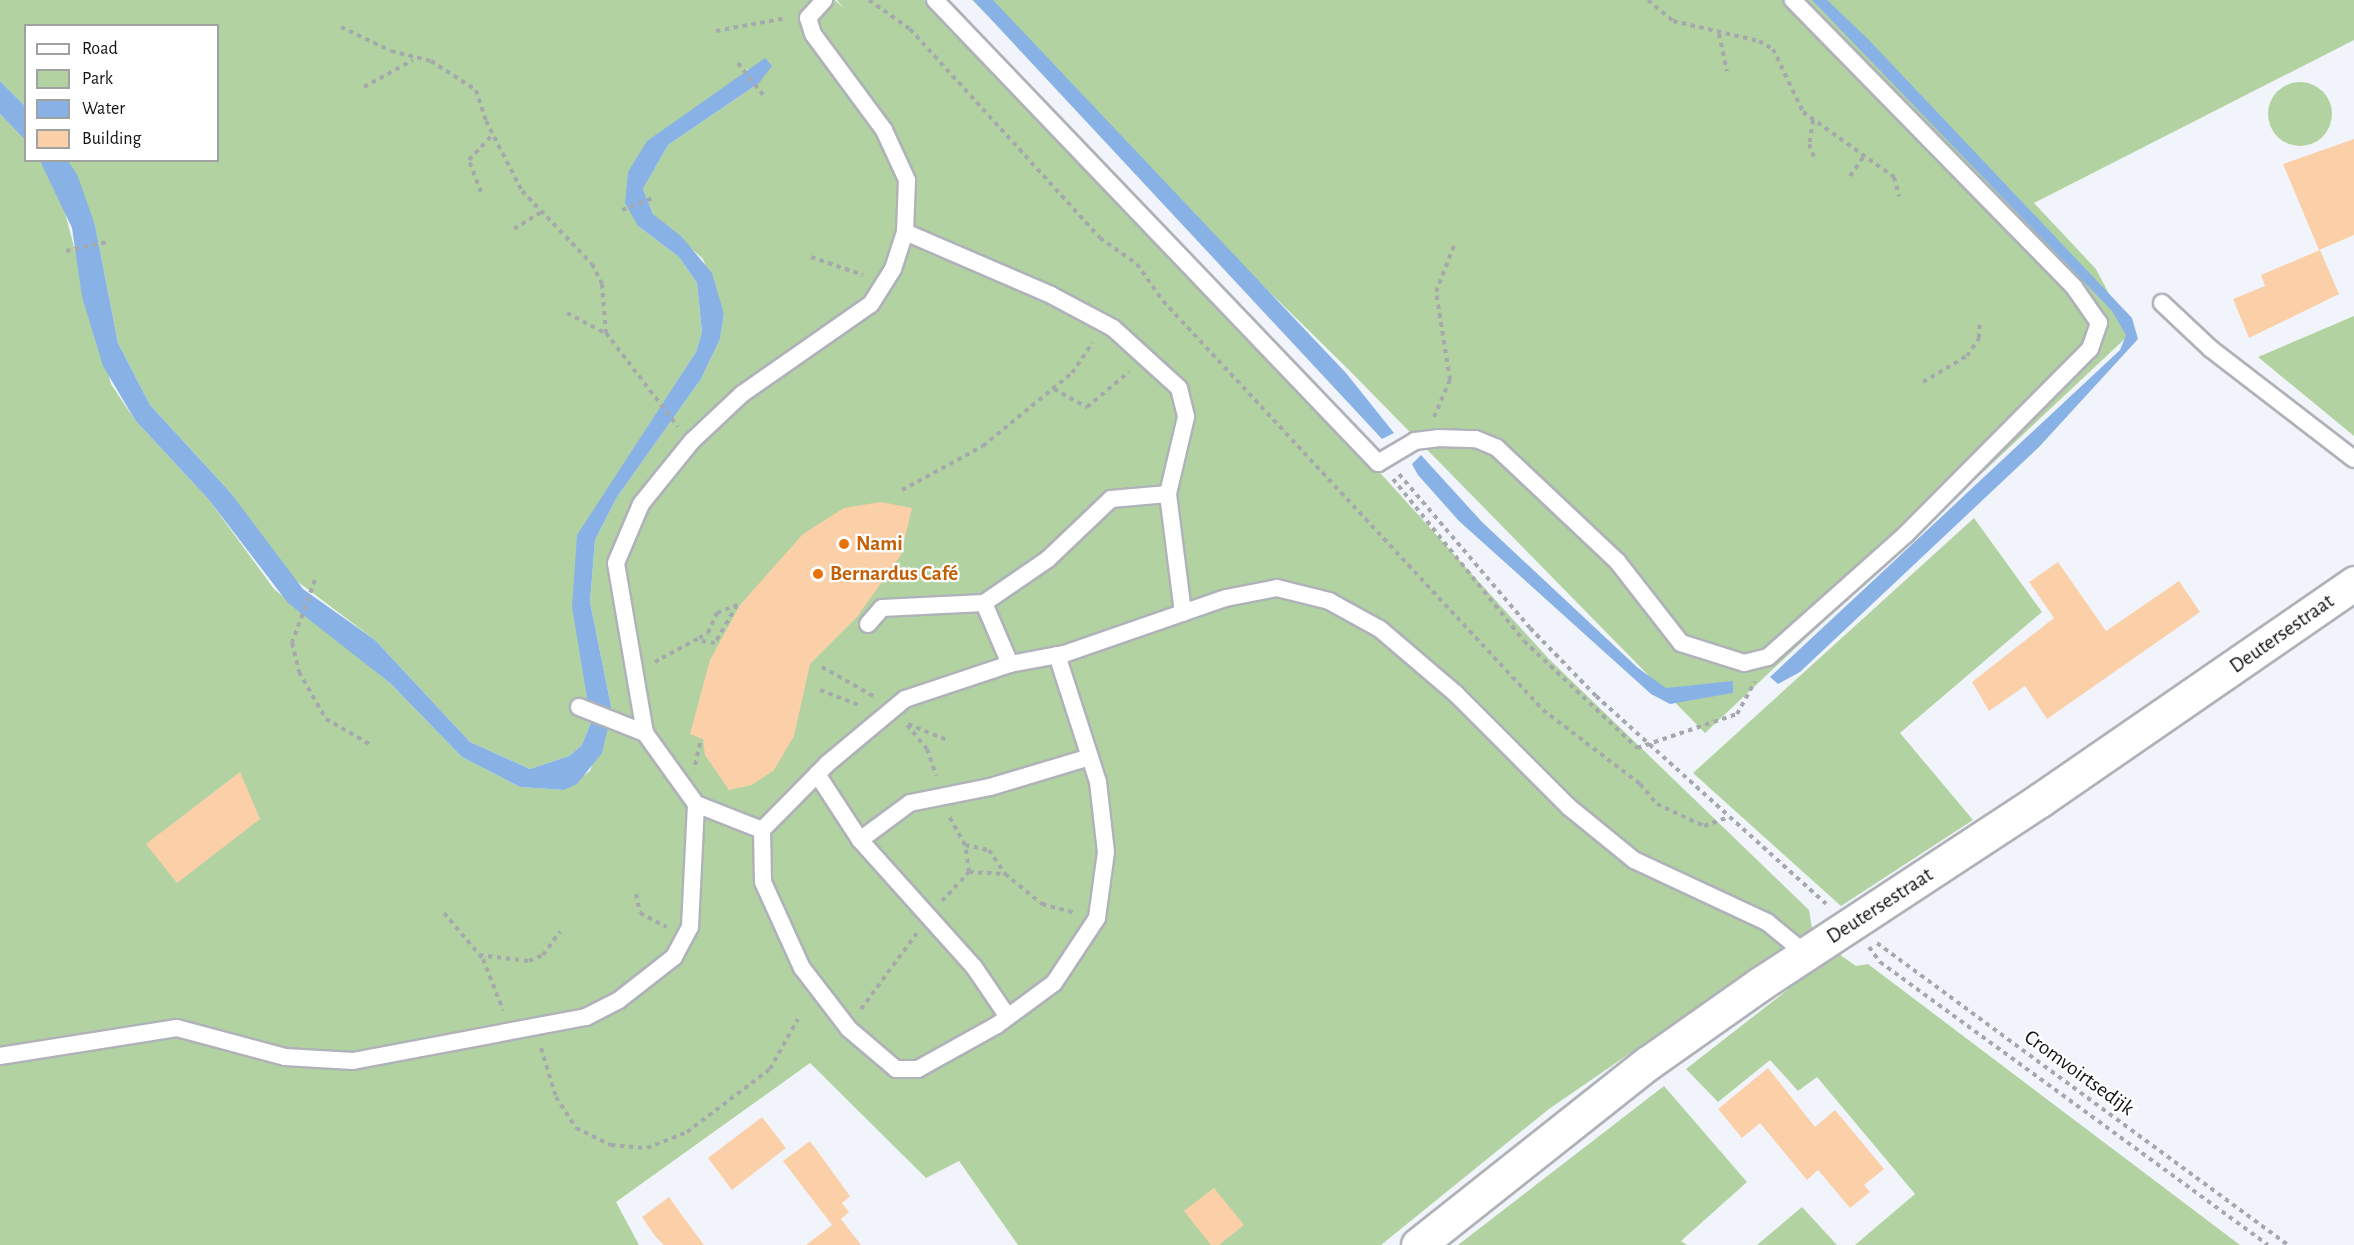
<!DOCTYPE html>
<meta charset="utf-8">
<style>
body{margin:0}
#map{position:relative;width:2354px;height:1245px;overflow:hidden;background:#f1f5fb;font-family:"Alegreya Sans",sans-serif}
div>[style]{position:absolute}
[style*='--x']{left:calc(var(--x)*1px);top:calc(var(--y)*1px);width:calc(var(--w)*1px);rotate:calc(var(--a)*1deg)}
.green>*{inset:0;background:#b2d3a1}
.round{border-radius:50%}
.water>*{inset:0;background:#88b2e6}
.building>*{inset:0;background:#fbd0a9}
.path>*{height:4px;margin-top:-2px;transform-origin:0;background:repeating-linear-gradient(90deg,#a5a8ad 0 4.5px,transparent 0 9px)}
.roads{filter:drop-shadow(2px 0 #afb2b8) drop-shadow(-2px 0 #afb2b8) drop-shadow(0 2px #afb2b8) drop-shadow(0 -2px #afb2b8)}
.service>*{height:16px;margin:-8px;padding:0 8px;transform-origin:8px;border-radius:8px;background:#fff}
.tertiary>*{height:33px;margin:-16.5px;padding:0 16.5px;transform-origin:16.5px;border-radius:16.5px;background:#fff}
.dots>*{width:16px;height:16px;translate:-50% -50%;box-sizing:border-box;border:3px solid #fff;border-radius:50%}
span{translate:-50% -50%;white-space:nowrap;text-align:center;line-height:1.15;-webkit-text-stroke:4.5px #fff;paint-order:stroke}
.food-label{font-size:21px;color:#c56008;font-weight:700}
.left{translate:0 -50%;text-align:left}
.street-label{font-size:21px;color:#121315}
.legend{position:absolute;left:24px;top:24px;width:195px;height:138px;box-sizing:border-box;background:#fff;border:2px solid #a0a1a1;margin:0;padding:8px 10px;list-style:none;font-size:18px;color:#121315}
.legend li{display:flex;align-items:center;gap:12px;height:30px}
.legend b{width:30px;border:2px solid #a0a1a1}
</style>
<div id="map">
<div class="green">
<i style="clip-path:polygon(0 0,835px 0,843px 8px,837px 0,924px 0,1324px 411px,1549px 659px,1809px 910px,1812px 928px,1549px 1109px,1381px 1245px,1018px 1245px,959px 1161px,926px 1178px,810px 1063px,616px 1202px,639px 1245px,0 1245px,0 114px,25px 140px,26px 160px,40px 161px,61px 198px,111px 384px,135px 420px,209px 500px,274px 589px,390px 683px,462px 757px,520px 787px,564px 790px,590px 771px,612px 711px,590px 602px,595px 540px,617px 497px,701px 379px,720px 339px,724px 314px,703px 259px,653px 214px,643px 189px,668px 145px,759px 83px,748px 69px,721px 94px,647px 141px,638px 226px,679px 257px,697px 283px,702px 332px,696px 352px,578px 535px,591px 722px,582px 745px,569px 756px,530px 769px,470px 742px,375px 640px,290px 576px,230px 492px,150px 405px,118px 343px,95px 225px,68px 161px,218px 160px,218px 26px,26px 26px,25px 106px,0 81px)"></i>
<i style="clip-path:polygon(972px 0,2354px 0,2354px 40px,2034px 203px,2096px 269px,2130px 334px,1705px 733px,1348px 369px)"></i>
<i class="round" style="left:2268px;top:82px;width:64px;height:64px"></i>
<i style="clip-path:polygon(2354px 316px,2354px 436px,2258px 357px)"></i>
<i style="clip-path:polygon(1974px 518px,2042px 612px,1900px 733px,1973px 820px,1841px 906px,1693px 773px)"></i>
<i style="clip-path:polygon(1836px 952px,1856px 966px,1868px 964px,2240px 1245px,1855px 1245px,1915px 1194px,1817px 1077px,1798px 1091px,1770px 1060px,1718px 1102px,1686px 1069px)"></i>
<i style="clip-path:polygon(1664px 1086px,1747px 1182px,1681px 1241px,1687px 1245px,1458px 1245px)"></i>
<i style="clip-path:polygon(1802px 1207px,1837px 1245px,1757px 1245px)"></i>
</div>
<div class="water">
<i style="clip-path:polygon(973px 0,993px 0,1346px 373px,1394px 433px,1382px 439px)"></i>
<i style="clip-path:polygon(1812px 0,1827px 0,1868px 39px,2132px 318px,2138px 339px,2039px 447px,1800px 672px,1778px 684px,1770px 677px,2120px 350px,2126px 335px,2112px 311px)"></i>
<i style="clip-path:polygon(765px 58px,772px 66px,759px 83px,668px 145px,643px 189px,653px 214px,682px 237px,712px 273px,724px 314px,720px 339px,701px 379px,617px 497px,595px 540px,590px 602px,612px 711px,602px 753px,577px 784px,564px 790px,520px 787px,462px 757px,390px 683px,288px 603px,209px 500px,135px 420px,103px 366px,82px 297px,72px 228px,40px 161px,68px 161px,77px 174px,95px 225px,118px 343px,150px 405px,230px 492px,303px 589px,375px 640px,470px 742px,530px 769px,569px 756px,582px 745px,591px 722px,572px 607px,577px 535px,696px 352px,702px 332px,697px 283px,679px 257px,638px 226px,625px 203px,628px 172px,647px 141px)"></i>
<i style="clip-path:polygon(0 81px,25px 106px,25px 140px,0 114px)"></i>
<i style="clip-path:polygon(1421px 455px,1482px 522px,1638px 668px,1666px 688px,1733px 681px,1733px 693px,1670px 704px,1651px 694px,1459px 521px,1418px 475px,1412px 464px)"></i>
</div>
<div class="building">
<i style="clip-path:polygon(2354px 139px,2354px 235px,2319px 250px,2283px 164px)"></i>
<i style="clip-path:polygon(2320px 250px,2339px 294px,2249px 338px,2233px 299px,2265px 286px,2261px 275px)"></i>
<i style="clip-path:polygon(881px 502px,912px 508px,901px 555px,857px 617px,810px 664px,794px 736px,774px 770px,752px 785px,729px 790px,705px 755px,703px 739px,690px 734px,710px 660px,740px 605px,803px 534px,844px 508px)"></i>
<i style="clip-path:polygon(2058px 562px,2106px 631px,2179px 581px,2200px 612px,2047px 719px,2025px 686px,1989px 711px,1972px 682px,2054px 618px,2029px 582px)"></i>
<i style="clip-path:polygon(240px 772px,260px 819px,177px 883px,146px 844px)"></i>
<i style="clip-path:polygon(1768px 1068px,1815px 1127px,1835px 1110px,1884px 1169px,1864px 1185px,1870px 1192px,1850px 1208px,1818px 1170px,1807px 1180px,1760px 1123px,1742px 1138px,1718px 1109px)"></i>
<i style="clip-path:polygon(762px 1117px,786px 1148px,732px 1190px,708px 1158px)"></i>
<i style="clip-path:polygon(810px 1141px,850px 1196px,842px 1203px,849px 1212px,841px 1219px,861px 1245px,806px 1245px,832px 1225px,783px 1161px)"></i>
<i style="clip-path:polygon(1214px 1188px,1244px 1225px,1219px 1245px,1211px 1245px,1184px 1211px)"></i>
<i style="clip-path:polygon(669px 1197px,681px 1214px,704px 1245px,664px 1245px,655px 1236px,642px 1217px)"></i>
</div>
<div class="path">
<i style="--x:869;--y:0;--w:50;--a:35.3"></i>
<i style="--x:910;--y:29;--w:282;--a:47.7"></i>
<i style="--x:1100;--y:238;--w:45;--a:35.1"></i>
<i style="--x:1137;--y:264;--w:45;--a:54.9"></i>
<i style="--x:1163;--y:301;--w:558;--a:47.1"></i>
<i style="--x:1543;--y:710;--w:122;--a:37.3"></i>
<i style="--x:1640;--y:784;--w:26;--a:50"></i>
<i style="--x:1657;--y:804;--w:52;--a:25.1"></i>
<i style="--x:1704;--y:826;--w:27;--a:-20"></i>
<i style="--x:1648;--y:0;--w:33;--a:40"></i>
<i style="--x:1673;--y:21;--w:88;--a:13.1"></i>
<i style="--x:1759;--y:41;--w:16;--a:30"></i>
<i style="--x:1773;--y:49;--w:70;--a:64.5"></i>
<i style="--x:1803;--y:112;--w:112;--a:35.5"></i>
<i style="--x:1894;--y:177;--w:20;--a:75"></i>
<i style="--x:341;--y:27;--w:55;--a:25.6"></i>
<i style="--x:391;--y:51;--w:41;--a:14"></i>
<i style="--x:431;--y:61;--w:54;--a:32.8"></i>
<i style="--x:476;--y:90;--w:33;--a:72"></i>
<i style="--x:486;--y:121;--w:79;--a:62.8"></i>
<i style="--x:522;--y:191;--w:101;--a:46.2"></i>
<i style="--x:592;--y:264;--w:22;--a:63"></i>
<i style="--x:602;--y:284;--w:49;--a:85.3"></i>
<i style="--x:606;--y:333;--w:118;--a:52.5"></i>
<i style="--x:716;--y:31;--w:71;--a:-10.5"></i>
<i style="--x:1719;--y:34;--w:38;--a:78"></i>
<i style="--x:738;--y:63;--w:42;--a:51.8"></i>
<i style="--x:364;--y:87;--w:56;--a:-28.9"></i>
<i style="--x:1813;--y:120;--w:24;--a:99"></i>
<i style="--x:1809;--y:144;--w:17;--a:69"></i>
<i style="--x:1850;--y:176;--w:24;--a:-55"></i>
<i style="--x:481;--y:192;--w:34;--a:-111"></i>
<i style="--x:469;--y:160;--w:34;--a:-47"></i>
<i style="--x:622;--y:210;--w:33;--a:-21"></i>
<i style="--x:514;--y:229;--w:31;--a:-32"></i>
<i style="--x:66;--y:251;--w:42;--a:-12.4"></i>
<i style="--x:811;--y:257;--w:55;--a:19.1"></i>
<i style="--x:567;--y:313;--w:43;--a:27.8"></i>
<i style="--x:1923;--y:382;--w:51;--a:-30.6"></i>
<i style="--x:1967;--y:356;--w:22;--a:-56"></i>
<i style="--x:1979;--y:338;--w:18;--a:-87"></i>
<i style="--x:1054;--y:389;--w:38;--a:29"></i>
<i style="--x:1087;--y:407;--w:55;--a:-39.8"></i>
<i style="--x:1434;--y:417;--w:40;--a:-66.6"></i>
<i style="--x:1450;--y:380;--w:89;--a:-99"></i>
<i style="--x:1436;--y:292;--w:53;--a:-68.8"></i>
<i style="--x:1399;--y:474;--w:202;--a:49.6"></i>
<i style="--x:1530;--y:628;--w:95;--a:45.9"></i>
<i style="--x:1596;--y:696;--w:310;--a:42.1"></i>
<i style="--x:1393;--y:479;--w:208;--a:51"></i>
<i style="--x:1524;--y:641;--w:156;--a:43.4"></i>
<i style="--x:1637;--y:748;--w:106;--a:-18.8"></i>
<i style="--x:1737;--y:714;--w:37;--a:-61"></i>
<i style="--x:902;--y:490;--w:92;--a:-28.5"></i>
<i style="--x:983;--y:446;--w:115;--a:-39.4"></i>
<i style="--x:1072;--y:373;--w:37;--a:-56"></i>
<i style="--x:315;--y:580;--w:67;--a:110.1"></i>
<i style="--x:292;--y:643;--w:30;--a:76"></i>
<i style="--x:299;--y:672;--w:54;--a:60.1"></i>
<i style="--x:326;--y:719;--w:52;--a:30"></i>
<i style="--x:655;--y:662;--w:8;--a:-30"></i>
<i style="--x:662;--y:658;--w:42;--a:-28.4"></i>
<i style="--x:699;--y:638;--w:10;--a:-29"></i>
<i style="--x:708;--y:633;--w:22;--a:-66"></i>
<i style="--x:717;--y:613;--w:22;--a:-22"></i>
<i style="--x:737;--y:605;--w:44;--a:120.1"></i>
<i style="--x:715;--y:643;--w:19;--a:-171"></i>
<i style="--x:822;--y:667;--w:61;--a:29.5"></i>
<i style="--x:820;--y:690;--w:44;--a:21.3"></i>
<i style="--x:908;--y:724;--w:42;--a:22.3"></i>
<i style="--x:907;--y:725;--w:31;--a:50"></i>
<i style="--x:927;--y:749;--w:28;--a:71"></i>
<i style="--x:695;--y:765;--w:26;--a:-77"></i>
<i style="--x:965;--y:845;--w:25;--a:12"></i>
<i style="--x:989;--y:850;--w:29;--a:56"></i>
<i style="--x:969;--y:872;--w:36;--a:3"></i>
<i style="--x:1005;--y:874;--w:48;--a:39"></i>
<i style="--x:1042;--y:904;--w:35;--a:15"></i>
<i style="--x:636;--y:894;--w:19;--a:78"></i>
<i style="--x:640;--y:913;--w:30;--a:28"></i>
<i style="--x:942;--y:901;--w:40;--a:-47"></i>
<i style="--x:969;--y:872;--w:27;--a:-98"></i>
<i style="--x:965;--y:845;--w:33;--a:-119"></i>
<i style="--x:444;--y:913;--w:60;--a:49.7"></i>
<i style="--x:483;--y:959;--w:55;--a:68.6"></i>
<i style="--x:1877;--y:943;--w:510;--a:36.31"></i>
<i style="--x:1869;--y:947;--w:19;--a:54"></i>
<i style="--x:1880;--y:962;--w:480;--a:36.1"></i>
<i style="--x:479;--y:955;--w:50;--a:6.8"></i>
<i style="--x:529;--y:961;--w:15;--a:-23"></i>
<i style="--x:543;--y:955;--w:29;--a:-54"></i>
<i style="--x:861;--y:1009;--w:94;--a:-53.6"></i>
<i style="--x:541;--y:1048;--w:51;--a:73"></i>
<i style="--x:556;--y:1097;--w:37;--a:57"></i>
<i style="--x:576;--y:1128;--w:39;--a:26"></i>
<i style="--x:611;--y:1145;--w:36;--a:5"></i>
<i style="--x:647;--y:1148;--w:43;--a:-21.8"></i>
<i style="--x:687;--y:1132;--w:104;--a:-37.2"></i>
<i style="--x:770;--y:1069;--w:57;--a:-60.8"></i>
</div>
<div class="roads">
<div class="service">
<i style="--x:935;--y:0;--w:641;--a:46.26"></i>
<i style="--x:1378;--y:463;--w:43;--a:-30.7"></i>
<i style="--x:1415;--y:441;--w:23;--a:-7"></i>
<i style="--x:1438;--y:438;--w:38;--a:2"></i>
<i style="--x:1476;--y:439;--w:23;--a:23"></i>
<i style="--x:1497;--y:448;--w:165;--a:43.3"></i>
<i style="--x:1617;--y:561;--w:104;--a:52"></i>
<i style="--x:1681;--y:643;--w:66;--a:17.6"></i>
<i style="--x:1744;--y:663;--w:25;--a:-14"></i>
<i style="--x:1768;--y:657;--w:185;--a:-41.7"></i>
<i style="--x:1906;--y:534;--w:261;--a:-45.2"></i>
<i style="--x:2090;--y:349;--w:28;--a:-71"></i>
<i style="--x:2099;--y:323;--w:44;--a:-124.8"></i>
<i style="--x:2074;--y:287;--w:402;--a:-134.4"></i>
<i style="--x:905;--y:232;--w:159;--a:23.3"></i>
<i style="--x:1051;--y:295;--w:70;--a:28"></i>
<i style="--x:1113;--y:328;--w:89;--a:42.3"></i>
<i style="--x:1179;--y:388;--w:30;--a:76"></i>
<i style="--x:1186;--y:417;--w:79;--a:103.2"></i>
<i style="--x:1168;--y:494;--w:120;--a:82.8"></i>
<i style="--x:2162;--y:303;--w:67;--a:43.2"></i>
<i style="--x:2211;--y:349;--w:180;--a:37.6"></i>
<i style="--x:868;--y:624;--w:21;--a:-49"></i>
<i style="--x:882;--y:608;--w:102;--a:-2.8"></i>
<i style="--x:1057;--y:655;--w:133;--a:72.1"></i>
<i style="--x:1098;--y:782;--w:70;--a:83.5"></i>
<i style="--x:1106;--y:852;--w:67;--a:97.8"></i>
<i style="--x:1097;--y:918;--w:78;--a:123.5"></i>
<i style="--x:1054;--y:983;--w:71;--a:143.6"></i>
<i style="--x:997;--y:1025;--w:90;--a:150.9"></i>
<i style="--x:918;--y:1069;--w:22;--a:180"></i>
<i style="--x:896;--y:1069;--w:62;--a:-139.6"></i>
<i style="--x:849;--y:1029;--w:77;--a:-127.6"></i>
<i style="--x:802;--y:968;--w:94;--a:-114.4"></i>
<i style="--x:763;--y:882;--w:52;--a:-91.1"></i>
<i style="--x:762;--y:830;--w:93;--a:-45.4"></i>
<i style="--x:827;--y:764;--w:102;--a:-39.8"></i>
<i style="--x:905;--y:699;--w:111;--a:-18.4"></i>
<i style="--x:1010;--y:664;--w:55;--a:-10.5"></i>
<i style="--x:1064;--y:654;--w:171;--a:-19.1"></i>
<i style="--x:1226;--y:598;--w:52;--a:-11.1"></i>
<i style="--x:1277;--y:588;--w:54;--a:14"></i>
<i style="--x:1329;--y:601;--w:58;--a:28.8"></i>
<i style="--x:1380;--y:629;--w:100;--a:40.5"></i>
<i style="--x:1456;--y:694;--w:160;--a:45"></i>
<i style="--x:1569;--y:807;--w:84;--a:39.2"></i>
<i style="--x:1634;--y:860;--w:147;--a:25"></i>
<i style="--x:1767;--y:922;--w:50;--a:39.4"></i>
<i style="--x:1010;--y:664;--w:66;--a:-113.1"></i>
<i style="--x:984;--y:603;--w:78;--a:-34.5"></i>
<i style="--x:1048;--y:559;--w:87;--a:-43.6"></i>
<i style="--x:1111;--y:499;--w:57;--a:-5"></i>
<i style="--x:579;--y:707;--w:71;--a:21.5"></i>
<i style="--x:817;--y:774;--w:79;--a:56.9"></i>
<i style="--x:860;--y:840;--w:62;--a:-36.5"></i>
<i style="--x:910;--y:803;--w:82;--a:-11.3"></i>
<i style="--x:990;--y:787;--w:104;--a:-16.7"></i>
<i style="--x:696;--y:804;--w:71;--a:21.5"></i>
<i style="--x:860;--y:840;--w:171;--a:48.1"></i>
<i style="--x:974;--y:967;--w:60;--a:55.8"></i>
<i style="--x:0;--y:1056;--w:179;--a:-9"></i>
<i style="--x:177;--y:1028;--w:112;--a:15"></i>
<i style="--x:285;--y:1057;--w:68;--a:3.4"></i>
<i style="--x:353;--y:1061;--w:237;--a:-10.7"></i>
<i style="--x:586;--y:1017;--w:37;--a:-27"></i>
<i style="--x:619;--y:1000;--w:70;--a:-38"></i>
<i style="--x:674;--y:957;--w:34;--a:-62"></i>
<i style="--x:690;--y:927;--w:123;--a:-87.2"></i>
<i style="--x:696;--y:804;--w:87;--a:-125.7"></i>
<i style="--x:645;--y:733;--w:172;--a:-99.7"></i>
<i style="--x:616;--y:563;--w:64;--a:-67"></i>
<i style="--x:641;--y:504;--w:81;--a:-51"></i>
<i style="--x:692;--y:441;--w:69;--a:-43.2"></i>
<i style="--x:742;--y:394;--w:157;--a:-34.9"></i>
<i style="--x:871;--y:304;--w:41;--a:-57.8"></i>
<i style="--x:893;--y:269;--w:39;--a:-72"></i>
<i style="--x:905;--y:232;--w:52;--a:-87.8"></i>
<i style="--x:907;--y:180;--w:55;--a:-114.7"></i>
<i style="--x:884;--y:130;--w:119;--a:-126.5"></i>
<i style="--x:813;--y:34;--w:17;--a:-107"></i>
<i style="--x:808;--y:18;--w:24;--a:-48"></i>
</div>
<div class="tertiary">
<i style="--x:1418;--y:1245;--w:293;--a:-38.4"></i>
<i style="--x:1648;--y:1063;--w:137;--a:-35.2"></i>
<i style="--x:1760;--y:984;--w:335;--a:-33.3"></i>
<i style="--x:2040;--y:800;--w:382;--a:-34.6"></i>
</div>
</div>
<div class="dots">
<i style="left:844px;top:544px;background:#e8710a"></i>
<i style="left:818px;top:574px;background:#e8710a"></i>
</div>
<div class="food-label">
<span class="left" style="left:856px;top:544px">Nami</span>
<span class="left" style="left:830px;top:574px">Bernardus Café</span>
</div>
<div class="street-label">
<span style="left:2282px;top:634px;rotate:-35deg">Deutersestraat</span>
<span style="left:1880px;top:906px;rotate:-33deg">Deutersestraat</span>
<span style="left:2079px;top:1073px;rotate:36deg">Cromvoirtsedijk</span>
</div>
<ul class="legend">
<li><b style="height:8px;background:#fff"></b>Road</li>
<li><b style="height:16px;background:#b2d3a1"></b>Park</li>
<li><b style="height:16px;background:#88b2e6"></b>Water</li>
<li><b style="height:16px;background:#fbd0a9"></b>Building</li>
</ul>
</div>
